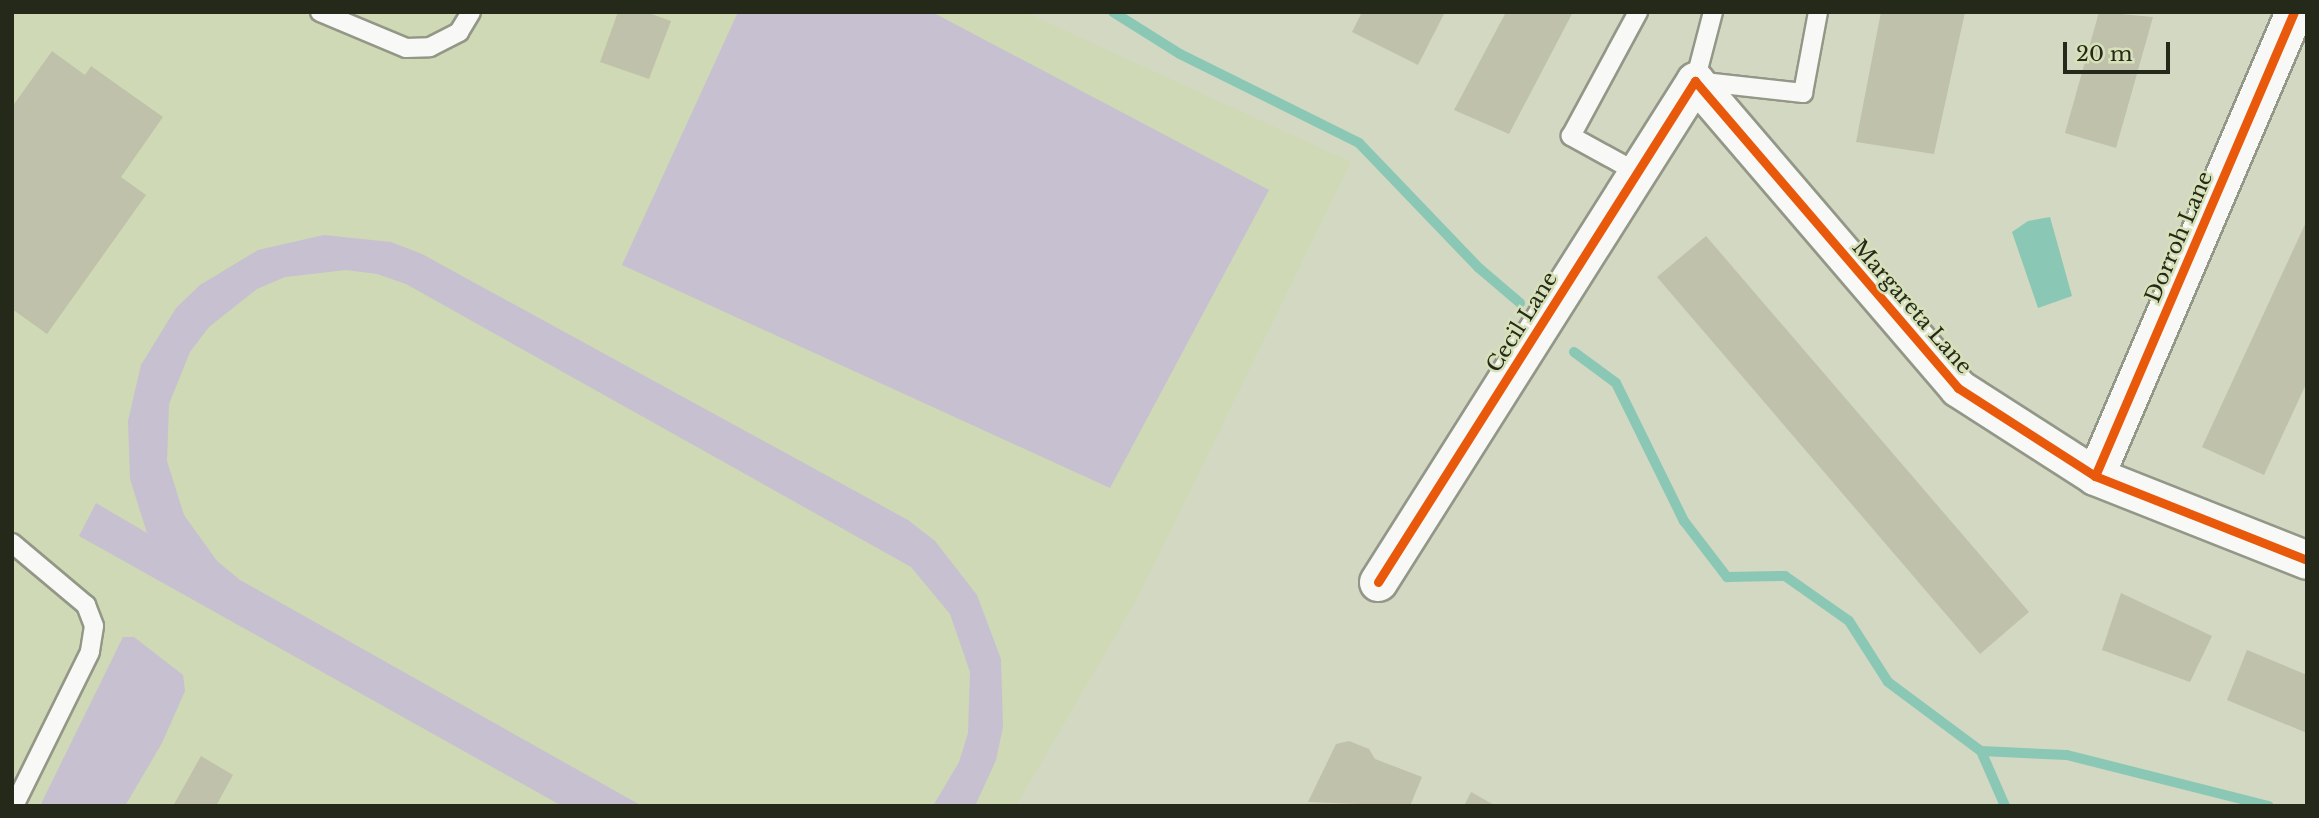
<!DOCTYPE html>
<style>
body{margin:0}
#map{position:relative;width:2319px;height:818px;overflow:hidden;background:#d2d8c2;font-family:"Libre Baskerville",serif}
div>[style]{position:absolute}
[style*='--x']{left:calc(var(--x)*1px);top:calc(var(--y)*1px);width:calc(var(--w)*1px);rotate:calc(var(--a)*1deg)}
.built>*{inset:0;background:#cfd9b5}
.green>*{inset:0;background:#c6c0d1}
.water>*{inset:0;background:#8ac8b5}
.stream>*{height:10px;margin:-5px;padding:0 5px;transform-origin:5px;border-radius:5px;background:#8ac8b5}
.building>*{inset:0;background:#c0c1aa}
.roads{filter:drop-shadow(2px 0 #939787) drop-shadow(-2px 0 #939787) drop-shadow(0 2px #939787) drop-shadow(0 -2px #939787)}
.lane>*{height:18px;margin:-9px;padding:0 9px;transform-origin:9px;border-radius:9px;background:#f8f9f6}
.street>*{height:37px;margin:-18.5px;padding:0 18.5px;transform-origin:18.5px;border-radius:18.5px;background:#f8f9f6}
.cycleway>*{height:9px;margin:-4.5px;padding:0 4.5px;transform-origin:4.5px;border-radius:4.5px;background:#e8590c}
span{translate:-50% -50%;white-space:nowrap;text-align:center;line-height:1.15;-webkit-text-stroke:5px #d7e1b9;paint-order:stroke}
.street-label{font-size:21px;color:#25291a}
.frame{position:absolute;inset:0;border:14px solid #25291a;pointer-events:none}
.scale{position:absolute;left:2063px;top:42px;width:107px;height:32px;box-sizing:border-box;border:4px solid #25291a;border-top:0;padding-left:9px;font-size:21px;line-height:24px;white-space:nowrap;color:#25291a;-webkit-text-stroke:5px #d7e1b9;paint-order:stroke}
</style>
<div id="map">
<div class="built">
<i style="clip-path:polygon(12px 12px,1025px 12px,1351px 162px,1139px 595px,1016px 806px,12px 806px)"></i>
</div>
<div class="green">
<i style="clip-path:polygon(738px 12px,932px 12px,1269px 190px,1110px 488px,622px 265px)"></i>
<i style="clip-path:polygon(324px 235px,391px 242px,422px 254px,908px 520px,935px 541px,977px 595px,1001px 659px,1003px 727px,996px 760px,975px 806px,933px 806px,959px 762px,968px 733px,970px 672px,950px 614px,911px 567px,406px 284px,377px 274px,346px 270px,285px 277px,257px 289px,209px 327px,190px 352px,169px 404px,167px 461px,184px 515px,217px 561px,240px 580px,642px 806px,562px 806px,79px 536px,96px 503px,147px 533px,130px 479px,128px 421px,141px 365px,176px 308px,200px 285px,258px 250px)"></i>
<i style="clip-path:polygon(123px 637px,134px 637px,183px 675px,185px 691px,162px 743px,125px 806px,40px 806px)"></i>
</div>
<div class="water">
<i style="clip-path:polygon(2050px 217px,2072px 296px,2038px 308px,2012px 232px,2028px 221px)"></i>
</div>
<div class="stream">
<i style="--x:1113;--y:12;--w:79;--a:32.1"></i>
<i style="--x:1180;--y:54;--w:200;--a:26.4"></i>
<i style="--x:1359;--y:143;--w:173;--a:46.2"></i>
<i style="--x:1479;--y:268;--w:54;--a:40.5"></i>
<i style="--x:1574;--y:352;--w:52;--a:36.4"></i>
<i style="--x:1616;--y:383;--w:154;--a:63.8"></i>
<i style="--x:1684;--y:521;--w:71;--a:52.5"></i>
<i style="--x:1727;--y:577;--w:58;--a:-1"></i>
<i style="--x:1785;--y:576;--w:78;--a:35.1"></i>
<i style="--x:1849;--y:621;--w:72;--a:57.4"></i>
<i style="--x:1888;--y:682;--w:116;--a:36.6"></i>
<i style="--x:1981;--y:751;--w:60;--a:66.4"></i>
<i style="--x:1981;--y:751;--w:86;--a:2.7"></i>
<i style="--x:2067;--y:755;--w:208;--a:14.2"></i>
</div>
<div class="building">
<i style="clip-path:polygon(618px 12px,646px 12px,671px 21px,649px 79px,600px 62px)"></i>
<i style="clip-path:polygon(1362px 12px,1445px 12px,1418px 65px,1352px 32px)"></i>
<i style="clip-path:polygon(1506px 12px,1573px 12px,1509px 134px,1454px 110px)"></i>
<i style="clip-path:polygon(1881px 12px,1965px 12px,1934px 154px,1856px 142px)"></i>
<i style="clip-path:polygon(2099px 12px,2153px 17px,2116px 148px,2065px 133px)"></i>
<i style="clip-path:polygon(52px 51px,85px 75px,91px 66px,163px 117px,121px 177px,146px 195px,47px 334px,12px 309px,12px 107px)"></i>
<i style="clip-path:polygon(2307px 220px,2307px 382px,2264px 475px,2202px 447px)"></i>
<i style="clip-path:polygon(1706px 236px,2029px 612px,1980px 654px,1657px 277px)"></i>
<i style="clip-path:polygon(2121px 593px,2212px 636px,2190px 682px,2102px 650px)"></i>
<i style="clip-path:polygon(2247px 650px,2307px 675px,2307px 733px,2227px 700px)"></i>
<i style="clip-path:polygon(1349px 741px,1369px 749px,1375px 759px,1422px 777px,1410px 806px,1308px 802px,1336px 744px)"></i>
<i style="clip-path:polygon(201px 756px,233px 775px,216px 806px,173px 806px)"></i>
<i style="clip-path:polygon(1471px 792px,1496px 806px,1464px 806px)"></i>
</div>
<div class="roads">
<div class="lane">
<i style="--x:320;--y:12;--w:93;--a:22.7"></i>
<i style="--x:406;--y:48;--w:24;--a:-2"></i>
<i style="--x:430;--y:47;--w:33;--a:-27"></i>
<i style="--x:459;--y:32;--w:23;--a:-59"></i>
<i style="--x:1713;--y:12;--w:71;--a:104.6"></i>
<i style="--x:1695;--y:81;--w:109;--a:6.3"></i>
<i style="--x:1803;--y:93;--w:82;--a:-79.5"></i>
<i style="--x:1638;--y:173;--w:77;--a:-151.1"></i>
<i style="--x:1571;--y:136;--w:141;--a:-61.6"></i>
<i style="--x:12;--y:543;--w:97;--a:40"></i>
<i style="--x:86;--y:605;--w:22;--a:69"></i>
<i style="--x:94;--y:626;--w:26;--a:99"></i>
<i style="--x:90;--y:652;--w:172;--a:116.3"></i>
</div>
<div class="street">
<i style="--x:2095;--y:476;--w:505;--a:-66.79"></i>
<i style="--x:1378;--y:582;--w:593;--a:-57.68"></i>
<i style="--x:1695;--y:81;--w:404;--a:49.4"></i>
<i style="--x:1958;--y:388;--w:163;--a:32.7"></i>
<i style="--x:2095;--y:476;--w:228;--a:21.6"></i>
</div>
</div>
<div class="cycleway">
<i style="--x:2095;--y:476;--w:505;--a:-66.79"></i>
<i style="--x:1378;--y:582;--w:593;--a:-57.68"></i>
<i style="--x:1695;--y:81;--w:404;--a:49.4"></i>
<i style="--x:1958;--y:388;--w:163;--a:32.7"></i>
<i style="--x:2095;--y:476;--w:228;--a:21.6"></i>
</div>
<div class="street-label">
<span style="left:2179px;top:237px;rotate:-67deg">Dorroh Lane</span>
<span style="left:1912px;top:307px;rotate:49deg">Margareta Lane</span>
<span style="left:1522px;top:322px;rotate:-58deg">Cecil Lane</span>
</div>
<div class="frame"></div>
<div class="scale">20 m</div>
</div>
